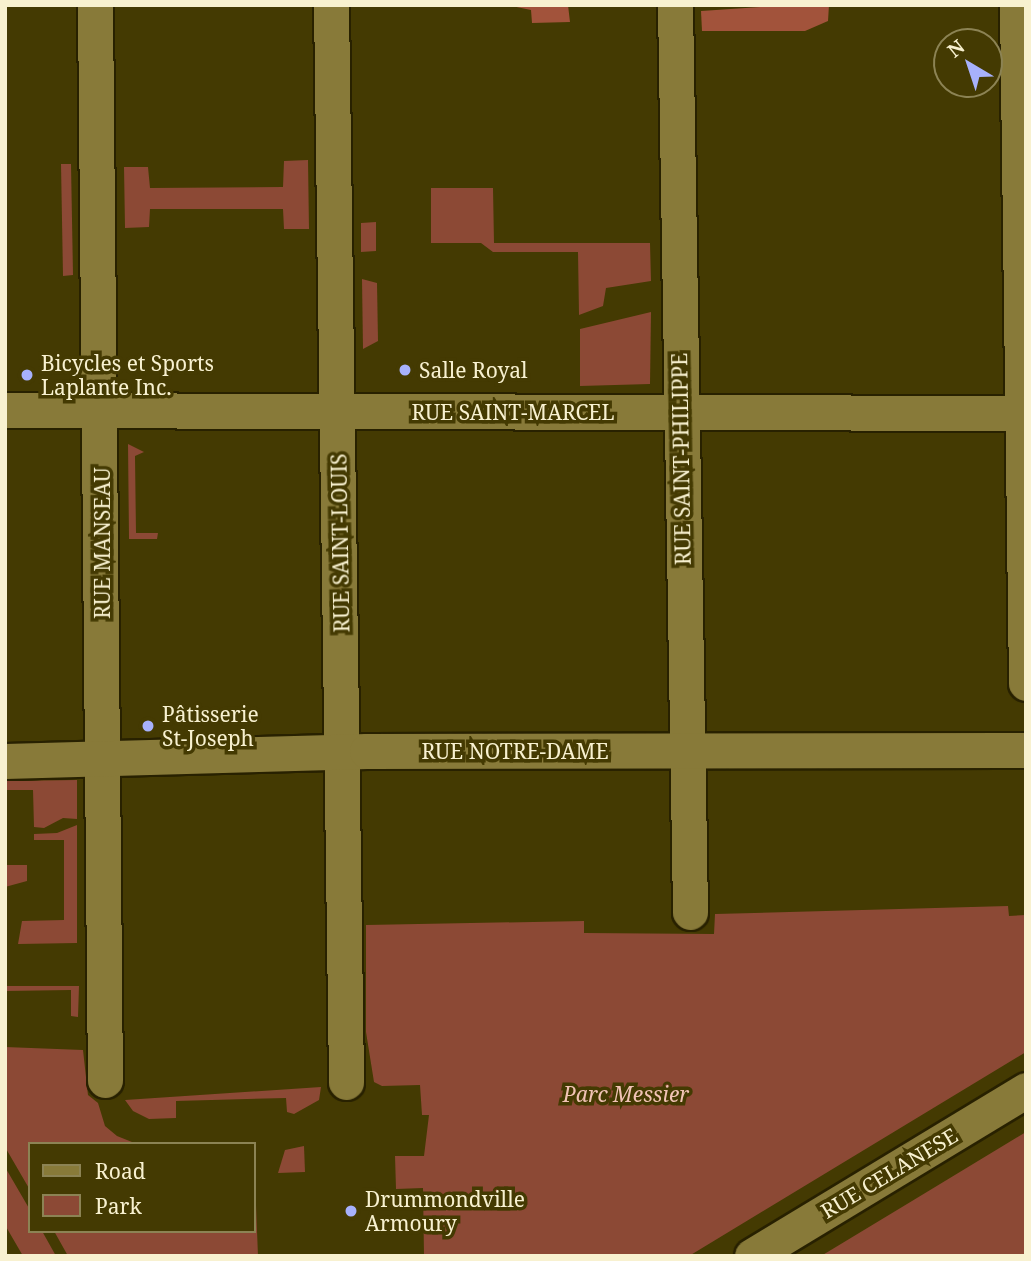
<!DOCTYPE html>
<meta charset="utf-8">
<style>
body{margin:0}
#map{position:relative;width:1031px;height:1261px;overflow:hidden;background:#443a02;font-family:"Noto Serif",serif}
div>[style]{position:absolute}
[style*='--x']{left:calc(var(--x)*1px);top:calc(var(--y)*1px);width:calc(var(--w)*1px);rotate:calc(var(--a)*1deg)}
.green>*{inset:0;background:#8c4935}
.forest>*{inset:0;background:#a2533b}
.roads{filter:drop-shadow(2px 0 #282100) drop-shadow(-2px 0 #282100) drop-shadow(0 2px #282100) drop-shadow(0 -2px #282100)}
.minor>*{height:35px;margin:-17.5px;padding:0 17.5px;transform-origin:17.5px;border-radius:17.5px;background:#887a39}
.dots>*{width:19px;height:19px;translate:-50% -50%;box-sizing:border-box;border:4px solid #443a02;border-radius:50%}
span{translate:-50% -50%;white-space:nowrap;text-align:center;line-height:1.15;-webkit-text-stroke:7px #443a02;paint-order:stroke}
.poi-label{font-size:21px;color:#f8f1d0}
.left{translate:0 -50%;text-align:left}
.street-label{font-size:21px;color:#f8f1d0}
.park-label{font-size:21px;color:#f1c3b5;font-style:italic}
.frame{position:absolute;inset:0;border:7px solid #f8f1d0;pointer-events:none}
.legend{position:absolute;left:28px;top:1142px;width:228px;height:91px;box-sizing:border-box;background:#443a02;border:2px solid #8c8354;margin:0;padding:9px 12px;list-style:none;font-size:21px;color:#f8f1d0}
.legend li{display:flex;align-items:center;gap:14px;height:35px}
.legend b{width:35px;border:2px solid #8c8354}
.north{position:absolute;left:933px;top:28px;width:70px;height:70px;box-sizing:border-box;background:#443a02;border:2px solid #8c8354;border-radius:50%;rotate:321deg;font-size:19px;font-weight:700;line-height:28px;text-align:center;color:#f8f1d0}
.north::after{content:'';display:block;margin:auto;width:24px;height:32px;background:#a7b1fc;clip-path:polygon(50% 0,100% 100%,50% 72%,0 100%)}
</style>
<div id="map">
<div class="green">
<i style="clip-path:polygon(308px 160px,309px 229px,284px 229px,283px 209px,150px 209px,149px 227px,125px 228px,124px 167px,148px 167px,150px 188px,283px 187px,284px 161px)"></i>
<i style="clip-path:polygon(61px 164px,71px 164px,73px 275px,63px 276px)"></i>
<i style="clip-path:polygon(431px 188px,493px 188px,494px 243px,650px 243px,651px 281px,606px 288px,603px 306px,579px 315px,578px 252px,493px 252px,481px 243px,431px 243px)"></i>
<i style="clip-path:polygon(376px 222px,376px 251px,361px 252px,361px 223px)"></i>
<i style="clip-path:polygon(362px 279px,377px 283px,378px 341px,363px 349px)"></i>
<i style="clip-path:polygon(651px 312px,650px 384px,580px 386px,580px 329px)"></i>
<i style="clip-path:polygon(128px 444px,144px 452px,135px 456px,136px 533px,158px 533px,157px 539px,129px 539px)"></i>
<i style="clip-path:polygon(77px 780px,77px 819px,63px 818px,44px 828px,34px 827px,33px 790px,5px 790px,5px 781px)"></i>
<i style="clip-path:polygon(77px 825px,77px 943px,18px 944px,22px 921px,64px 920px,64px 840px,34px 840px,34px 834px,57px 833px)"></i>
<i style="clip-path:polygon(5px 865px,27px 865px,27px 881px,5px 887px)"></i>
<i style="clip-path:polygon(1008px 906px,1009px 916px,1026px 915px,1026px 1052px,689px 1256px,424px 1256px,423px 1188px,396px 1189px,395px 1156px,424px 1156px,429px 1115px,422px 1115px,420px 1085px,382px 1086px,374px 1082px,366px 1032px,366px 925px,584px 921px,584px 933px,714px 934px,715px 914px)"></i>
<i style="clip-path:polygon(5px 986px,79px 986px,78px 1017px,71px 1016px,71px 990px,5px 991px)"></i>
<i style="clip-path:polygon(5px 1047px,83px 1050px,88px 1095px,98px 1103px,105px 1126px,117px 1136px,132px 1142px,241px 1144px,30px 1144px,30px 1190px,5px 1147px)"></i>
<i style="clip-path:polygon(321px 1087px,319px 1100px,294px 1114px,287px 1112px,286px 1098px,176px 1101px,176px 1118px,149px 1119px,133px 1111px,125px 1100px)"></i>
<i style="clip-path:polygon(1026px 1132px,1026px 1256px,821px 1256px,912px 1201px)"></i>
<i style="clip-path:polygon(304px 1146px,305px 1172px,278px 1173px,285px 1150px)"></i>
<i style="clip-path:polygon(254px 1154px,258px 1256px,68px 1256px,54px 1231px,254px 1231px)"></i>
<i style="clip-path:polygon(5px 1167px,30px 1210px,30px 1231px,42px 1231px,56px 1256px,23px 1256px,5px 1225px)"></i>
</div>
<div class="forest">
<i style="clip-path:polygon(507px 5px,568px 5px,570px 22px,532px 23px,531px 10px)"></i>
<i style="clip-path:polygon(789px 5px,829px 5px,828px 21px,805px 31px,702px 31px,701px 11px)"></i>
</div>
<div class="roads">
<div class="minor">
<i style="--x:95;--y:5;--w:1075;--a:89.47"></i>
<i style="--x:331;--y:5;--w:1077;--a:89.2"></i>
<i style="--x:675;--y:5;--w:907;--a:89.05"></i>
<i style="--x:1017;--y:5;--w:678;--a:89.24"></i>
<i style="--x:5;--y:410;--w:1016;--a:0.17"></i>
<i style="--x:5;--y:761;--w:362;--a:-1.6"></i>
<i style="--x:367;--y:751;--w:659;--a:-0.09"></i>
<i style="--x:752;--y:1256;--w:320;--a:-31.2"></i>
</div>
</div>
<div class="dots">
<i style="left:405px;top:370px;background:#a7b1fc"></i>
<i style="left:27px;top:375px;background:#a7b1fc"></i>
<i style="left:148px;top:726px;background:#a7b1fc"></i>
<i style="left:351px;top:1211px;background:#a7b1fc"></i>
</div>
<div class="poi-label">
<span class="left" style="left:41px;top:375px">Bicycles et Sports<br>Laplante Inc.</span>
<span class="left" style="left:419px;top:370px">Salle Royal</span>
<span class="left" style="left:162px;top:726px">Pâtisserie<br>St-Joseph</span>
<span class="left" style="left:365px;top:1211px">Drummondville<br>Armoury</span>
</div>
<div class="street-label">
<span style="left:513px;top:412px">RUE SAINT-MARCEL</span>
<span style="left:681px;top:459px;rotate:-91deg">RUE SAINT-PHILIPPE</span>
<span style="left:102px;top:543px;rotate:-90deg">RUE MANSEAU</span>
<span style="left:340px;top:543px;rotate:-91deg">RUE SAINT-LOUIS</span>
<span style="left:515px;top:751px">RUE NOTRE-DAME</span>
<span style="left:889px;top:1173px;rotate:-31deg">RUE CELANESE</span>
</div>
<div class="park-label">
<span style="left:626px;top:1094px">Parc Messier</span>
</div>
<div class="frame"></div>
<ul class="legend">
<li><b style="height:9px;background:#887a39"></b>Road</li>
<li><b style="height:19px;background:#8c4935"></b>Park</li>
</ul>
<div class="north">N</div>
</div>
